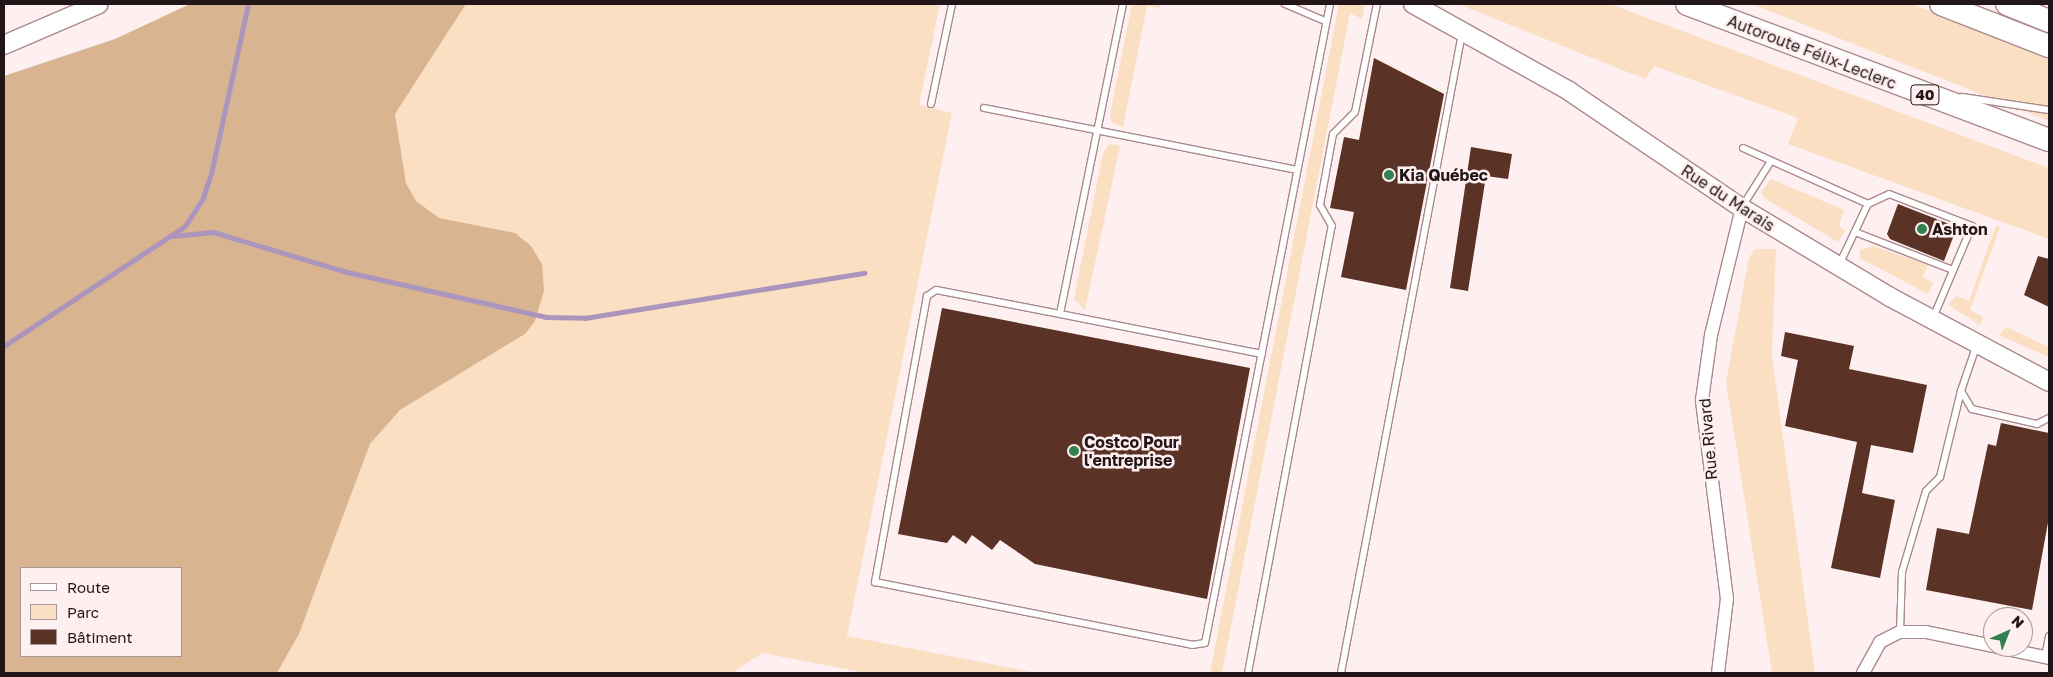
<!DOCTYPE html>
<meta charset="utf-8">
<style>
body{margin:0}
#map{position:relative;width:2053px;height:677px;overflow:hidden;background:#feeff0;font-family:"Golos Text",sans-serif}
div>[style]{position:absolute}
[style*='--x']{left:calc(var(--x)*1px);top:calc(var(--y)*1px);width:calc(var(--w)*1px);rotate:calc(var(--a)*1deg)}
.green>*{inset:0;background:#fbdfc3}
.forest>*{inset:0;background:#d8b491}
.stream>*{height:4.5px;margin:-2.25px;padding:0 2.25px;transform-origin:2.25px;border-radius:2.25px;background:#ac95bc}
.building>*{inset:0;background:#5a3226}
.roads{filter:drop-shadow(1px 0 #aa898d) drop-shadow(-1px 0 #aa898d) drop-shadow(0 1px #aa898d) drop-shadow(0 -1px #aa898d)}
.lane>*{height:6px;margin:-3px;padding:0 3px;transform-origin:3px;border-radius:3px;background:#fff}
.street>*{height:12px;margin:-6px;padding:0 6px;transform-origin:6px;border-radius:6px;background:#fff}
.secondary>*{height:18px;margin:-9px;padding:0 9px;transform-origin:9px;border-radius:9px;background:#fff}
.highway>*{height:22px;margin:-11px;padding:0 11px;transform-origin:11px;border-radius:11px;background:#fff}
.dots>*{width:14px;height:14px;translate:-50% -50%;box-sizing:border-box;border:2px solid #feeff0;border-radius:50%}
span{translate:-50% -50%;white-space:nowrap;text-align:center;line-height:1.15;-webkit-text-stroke:5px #feeff0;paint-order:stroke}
.shield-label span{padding:1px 4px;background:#feeff0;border:1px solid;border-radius:4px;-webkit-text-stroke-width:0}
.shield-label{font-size:15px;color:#231618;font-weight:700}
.street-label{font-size:16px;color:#231618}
.poi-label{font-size:16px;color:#231618;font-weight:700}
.left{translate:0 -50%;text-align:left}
.frame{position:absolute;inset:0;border:5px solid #231618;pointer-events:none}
.legend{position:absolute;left:20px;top:567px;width:162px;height:90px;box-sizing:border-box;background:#feeff0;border:1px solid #a6989a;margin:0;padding:6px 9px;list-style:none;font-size:15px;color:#231618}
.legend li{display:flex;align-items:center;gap:10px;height:25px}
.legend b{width:25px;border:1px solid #a6989a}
.north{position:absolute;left:1983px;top:607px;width:50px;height:50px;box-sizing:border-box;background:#feeff0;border:1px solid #a6989a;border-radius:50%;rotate:44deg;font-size:14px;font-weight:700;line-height:20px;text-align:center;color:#231618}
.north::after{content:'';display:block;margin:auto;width:18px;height:22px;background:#327f4f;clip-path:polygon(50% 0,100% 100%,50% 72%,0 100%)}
</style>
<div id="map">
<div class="green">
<i style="clip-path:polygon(466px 4px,940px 4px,919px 105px,952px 113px,847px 636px,1037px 673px,866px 673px,762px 653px,732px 673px,277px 673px,299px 634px,370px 444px,400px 410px,525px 334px,515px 233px,439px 219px,416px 201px,406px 183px,395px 114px)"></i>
<i style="clip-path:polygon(1132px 4px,1160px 4px,1160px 8px,1147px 6px,1123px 127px,1112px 123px,1110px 114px)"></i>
<i style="clip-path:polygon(1339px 4px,1365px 4px,1362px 19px,1350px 13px,1222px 673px,1210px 673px)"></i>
<i style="clip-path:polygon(1458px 4px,1610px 4px,2049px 168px,2049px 239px,1788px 144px,1798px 118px,1654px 66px,1645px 79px)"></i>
<i style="clip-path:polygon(1752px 4px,1912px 4px,2049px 57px,2049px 121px)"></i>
<i style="clip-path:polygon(1109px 144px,1120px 146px,1085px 310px,1074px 299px,1103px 153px)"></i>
<i style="clip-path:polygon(1771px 179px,1844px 210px,1839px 226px,1845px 231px,1838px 242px,1764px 198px,1761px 192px)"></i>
<i style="clip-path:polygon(1996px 225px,2000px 227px,1970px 310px,1983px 317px,1980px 325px,1948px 305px,1956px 296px,1969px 301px)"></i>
<i style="clip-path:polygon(1873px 246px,1928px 265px,1923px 277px,1933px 283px,1928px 294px,1860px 258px,1860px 250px)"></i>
<i style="clip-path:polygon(1755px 249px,1776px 249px,1772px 356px,1815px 673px,1772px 673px,1726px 382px,1749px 258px)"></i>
<i style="clip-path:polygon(2006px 327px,2049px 347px,2049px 357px,1999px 335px)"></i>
</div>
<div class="forest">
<i style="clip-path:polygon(evenodd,190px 4px,466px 4px,395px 114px,406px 183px,416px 201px,439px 218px,515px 233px,531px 246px,542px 264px,544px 291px,535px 321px,525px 334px,400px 410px,370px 444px,299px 634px,277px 673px,4px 673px,4px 76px,115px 39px,190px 4px,21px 568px,181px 568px,181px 656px,21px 656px,21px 568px)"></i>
</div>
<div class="stream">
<i style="--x:173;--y:236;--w:40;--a:-5.7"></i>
<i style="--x:213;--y:232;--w:140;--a:16.6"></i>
<i style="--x:347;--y:272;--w:204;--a:12.7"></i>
<i style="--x:546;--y:317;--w:39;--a:1"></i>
<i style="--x:585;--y:318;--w:283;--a:-9.2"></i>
<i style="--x:4;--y:346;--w:217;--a:-33.5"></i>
<i style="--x:185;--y:226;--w:33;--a:-57"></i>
<i style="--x:203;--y:198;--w:25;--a:-72"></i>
<i style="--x:211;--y:174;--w:174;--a:-77.7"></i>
</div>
<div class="building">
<i style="clip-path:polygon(1374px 58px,1444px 94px,1406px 290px,1341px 277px,1354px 212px,1330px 208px,1344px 137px,1359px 140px)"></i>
<i style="clip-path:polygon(1471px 147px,1512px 154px,1508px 179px,1486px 176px,1468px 291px,1450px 288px)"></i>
<i style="clip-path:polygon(1898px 204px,1957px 227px,1944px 261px,1890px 239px,1887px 234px)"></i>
<i style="clip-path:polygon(2038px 256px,2049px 259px,2049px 307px,2024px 295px)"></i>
<i style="clip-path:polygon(942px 308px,1250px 368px,1207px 599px,1035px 564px,1000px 540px,992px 550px,972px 535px,966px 544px,953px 535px,947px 543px,898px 534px)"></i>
<i style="clip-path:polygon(1785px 332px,1854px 346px,1849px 369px,1927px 385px,1913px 453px,1871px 445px,1862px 493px,1895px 500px,1880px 578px,1831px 568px,1857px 442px,1785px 426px,1798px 360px,1781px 356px)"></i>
<i style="clip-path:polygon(2001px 423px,2049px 433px,2049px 517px,2032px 610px,1926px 590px,1937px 528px,1969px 534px,1988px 444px,1996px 446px)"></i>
</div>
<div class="roads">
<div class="lane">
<i style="--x:1123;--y:4;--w:316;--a:101.5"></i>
<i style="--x:1060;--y:314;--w:206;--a:11.2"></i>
<i style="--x:1285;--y:4;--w:43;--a:23"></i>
<i style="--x:1962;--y:97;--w:88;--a:8.5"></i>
<i style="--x:931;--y:104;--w:102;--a:-78.1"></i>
<i style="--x:984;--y:108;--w:319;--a:11.2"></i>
<i style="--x:1743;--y:148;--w:137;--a:24.1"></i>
<i style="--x:1742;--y:207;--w:54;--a:-57.8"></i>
<i style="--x:1855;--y:232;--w:105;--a:21.2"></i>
<i style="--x:1839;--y:265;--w:68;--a:-64.6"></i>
<i style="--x:1868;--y:204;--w:23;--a:-25"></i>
<i style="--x:1889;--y:194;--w:89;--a:21.1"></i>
<i style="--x:1972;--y:226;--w:100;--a:113"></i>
<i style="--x:1060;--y:314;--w:126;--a:-169"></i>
<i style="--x:936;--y:290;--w:11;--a:146"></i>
<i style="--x:927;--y:296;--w:291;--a:100.3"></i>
<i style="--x:875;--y:582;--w:323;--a:11.2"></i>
<i style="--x:1192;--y:645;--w:13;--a:-9"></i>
<i style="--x:1205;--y:643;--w:651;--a:-78.93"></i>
<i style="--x:1977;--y:344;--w:50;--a:108.8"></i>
<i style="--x:1961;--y:391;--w:21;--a:59"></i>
<i style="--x:1972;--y:409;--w:67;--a:13"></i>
<i style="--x:2037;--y:424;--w:13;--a:-27"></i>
<i style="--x:1900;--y:632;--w:60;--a:-88.1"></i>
<i style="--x:1902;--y:572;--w:84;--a:-73.5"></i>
<i style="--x:1926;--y:491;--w:20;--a:-45"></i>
<i style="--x:1940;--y:477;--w:89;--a:-76.3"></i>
<i style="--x:2045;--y:657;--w:21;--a:-79"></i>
<i style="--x:1248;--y:673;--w:455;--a:-79.4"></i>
<i style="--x:1332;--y:226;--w:24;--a:-120"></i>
<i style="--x:1320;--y:205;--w:72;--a:-79.6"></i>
<i style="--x:1333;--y:134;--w:31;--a:-45"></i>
<i style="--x:1355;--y:112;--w:110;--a:-78.5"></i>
<i style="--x:1341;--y:673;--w:651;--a:-79.29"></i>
</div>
<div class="street">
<i style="--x:1997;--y:647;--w:53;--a:11.9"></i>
<i style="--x:1718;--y:673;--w:75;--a:-83.1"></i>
<i style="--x:1727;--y:599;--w:201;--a:-97.2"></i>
<i style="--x:1702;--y:400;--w:66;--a:-82.1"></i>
<i style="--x:1711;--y:335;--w:131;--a:-76.3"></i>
<i style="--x:1863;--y:673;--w:35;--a:-61"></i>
<i style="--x:1880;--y:642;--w:22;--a:-27"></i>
<i style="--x:1900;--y:632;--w:26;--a:0"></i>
<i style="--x:1926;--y:632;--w:68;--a:11.8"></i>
</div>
<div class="secondary">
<i style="--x:1413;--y:4;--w:179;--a:29.1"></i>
<i style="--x:1569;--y:91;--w:209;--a:34.1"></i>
<i style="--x:1742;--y:208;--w:173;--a:31"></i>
<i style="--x:1890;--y:297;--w:180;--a:28.1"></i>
<i style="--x:4;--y:45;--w:103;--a:-23.3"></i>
</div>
<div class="highway">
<i style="--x:1687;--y:4;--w:387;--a:20.6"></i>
<i style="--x:1941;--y:4;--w:116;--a:21.3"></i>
<i style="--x:2007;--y:4;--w:45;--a:22"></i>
</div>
</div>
<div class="dots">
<i style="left:1389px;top:175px;background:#327f4f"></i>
<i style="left:1922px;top:229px;background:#327f4f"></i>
<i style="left:1074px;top:451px;background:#327f4f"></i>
</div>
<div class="shield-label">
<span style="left:1925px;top:95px">40</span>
</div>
<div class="street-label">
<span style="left:1812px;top:52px;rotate:21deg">Autoroute Félix-Leclerc</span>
<span style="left:1728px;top:198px;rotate:33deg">Rue du Marais</span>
<span style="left:1708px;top:439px;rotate:-95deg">Rue Rivard</span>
</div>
<div class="poi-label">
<span class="left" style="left:1399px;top:175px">Kia Québec</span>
<span class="left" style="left:1932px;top:229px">Ashton</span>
<span class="left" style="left:1084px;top:451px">Costco Pour<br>l'entreprise</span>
</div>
<div class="frame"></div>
<ul class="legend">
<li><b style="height:6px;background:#fff"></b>Route</li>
<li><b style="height:14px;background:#fbdfc3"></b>Parc</li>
<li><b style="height:14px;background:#5a3226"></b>Bâtiment</li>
</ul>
<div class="north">N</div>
</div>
